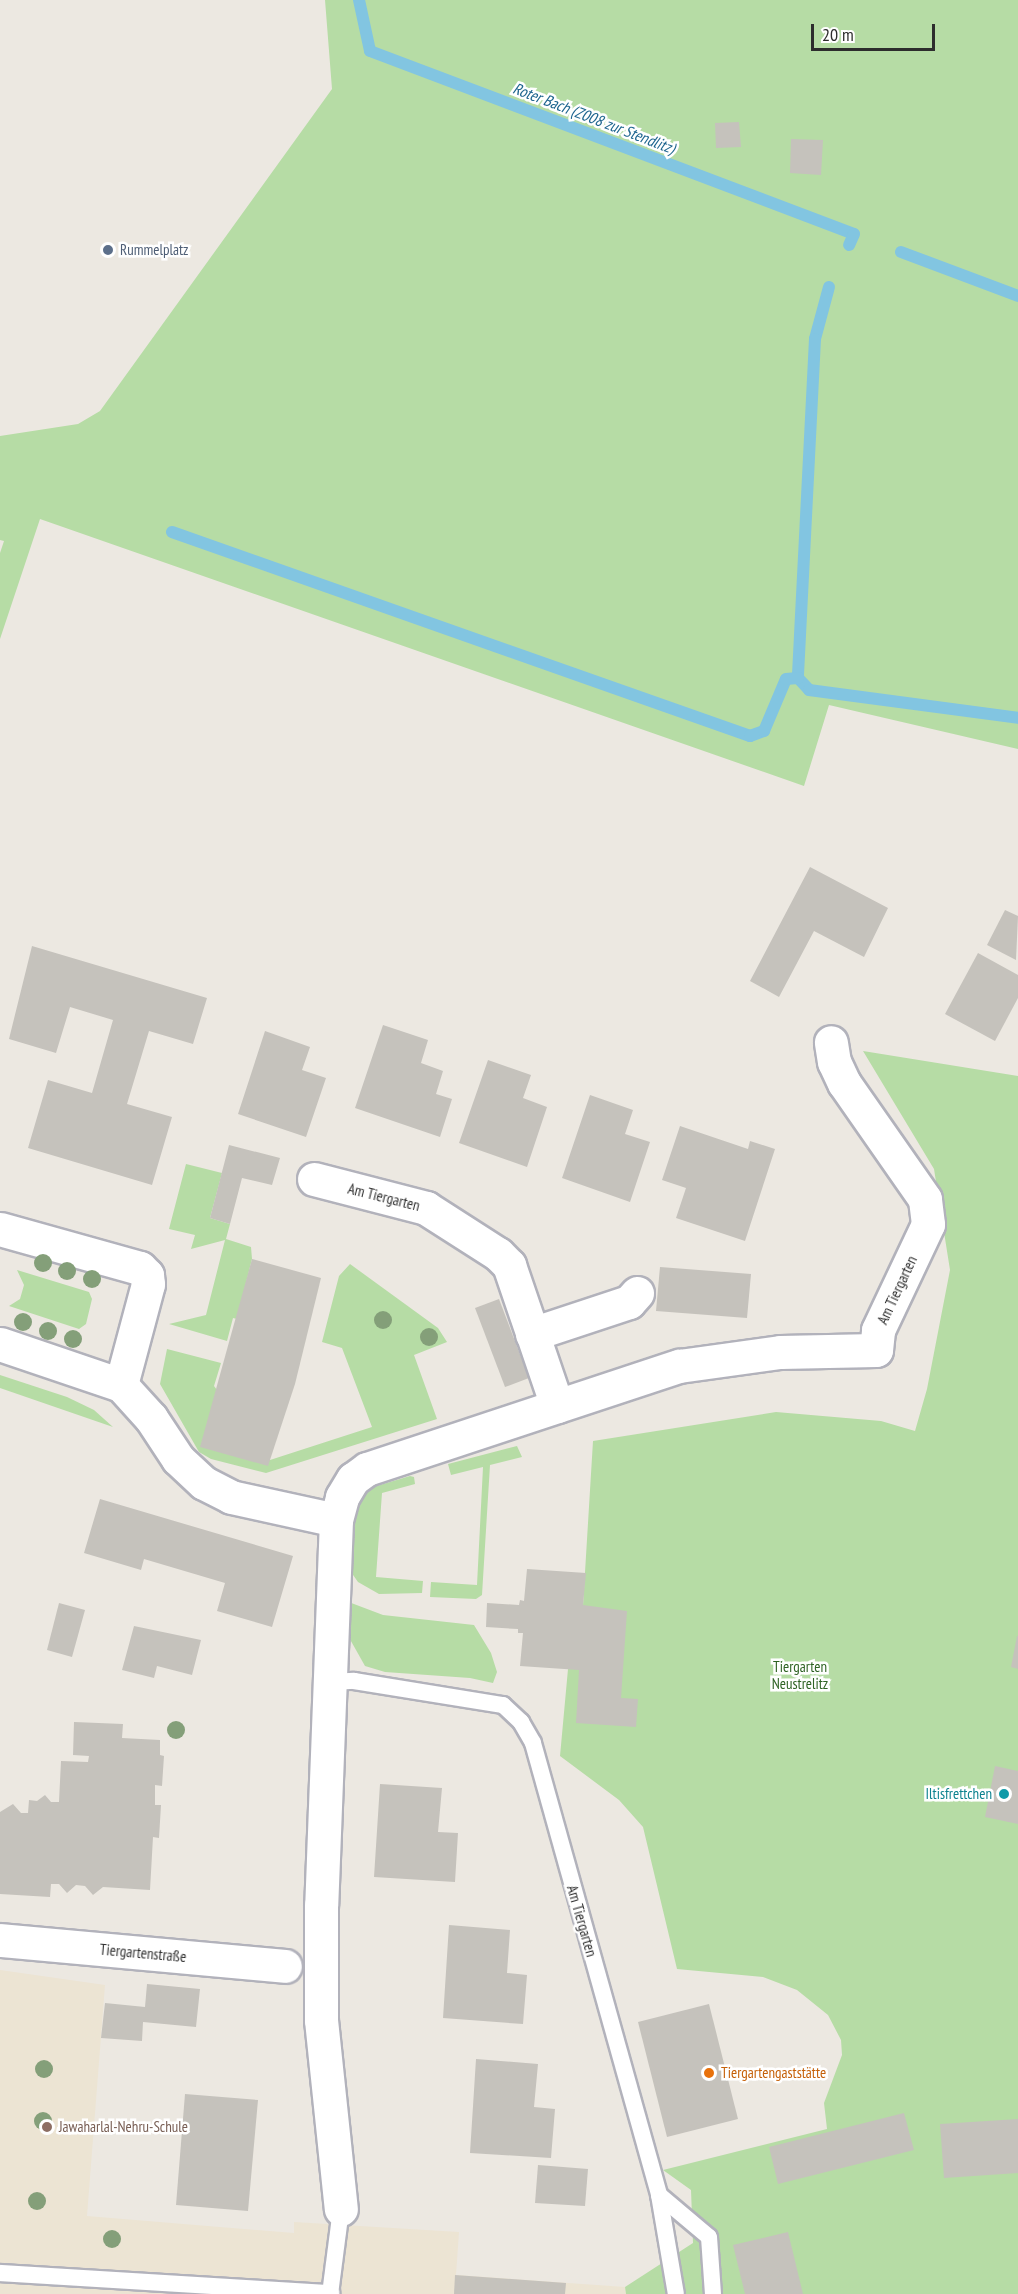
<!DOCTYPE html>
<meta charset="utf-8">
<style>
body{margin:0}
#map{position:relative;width:1018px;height:2294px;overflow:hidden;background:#ece8e1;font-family:"PT Sans Narrow",sans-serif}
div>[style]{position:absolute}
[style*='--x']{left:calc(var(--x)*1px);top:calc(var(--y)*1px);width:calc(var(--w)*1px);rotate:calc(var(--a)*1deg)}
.education>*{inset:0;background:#ece4d3}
.green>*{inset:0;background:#b6dca5}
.stream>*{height:12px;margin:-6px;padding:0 6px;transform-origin:6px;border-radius:6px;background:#82c5e1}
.building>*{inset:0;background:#c5c2bc}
.roads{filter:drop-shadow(2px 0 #b2b2bb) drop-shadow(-2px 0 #b2b2bb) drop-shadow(0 2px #b2b2bb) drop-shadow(0 -2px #b2b2bb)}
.lane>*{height:16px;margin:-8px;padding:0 8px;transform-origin:8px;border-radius:8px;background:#fff}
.street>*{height:33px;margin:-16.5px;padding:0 16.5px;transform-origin:16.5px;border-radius:16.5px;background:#fff}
.trees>*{width:18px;height:18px;margin:-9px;border-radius:50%;background:#849f79}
.dots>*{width:16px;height:16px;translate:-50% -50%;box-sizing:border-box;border:3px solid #fff;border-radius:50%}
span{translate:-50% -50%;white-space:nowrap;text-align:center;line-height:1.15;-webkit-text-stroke:5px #fff;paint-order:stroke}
.service-label{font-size:15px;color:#4e5e75}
.left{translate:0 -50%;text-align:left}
.street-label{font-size:15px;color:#2d2d2d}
.park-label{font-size:15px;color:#2f6324}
.culture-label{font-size:15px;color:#0d838f}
.right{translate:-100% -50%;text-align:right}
.food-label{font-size:15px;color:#c56008}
.education-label{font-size:15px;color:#785e54}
.water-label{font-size:16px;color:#1e658f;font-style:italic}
.scale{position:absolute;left:811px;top:24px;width:124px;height:27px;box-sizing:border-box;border:3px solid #2d2d2d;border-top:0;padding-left:8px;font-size:18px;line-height:21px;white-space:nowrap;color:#2d2d2d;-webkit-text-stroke:4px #fff;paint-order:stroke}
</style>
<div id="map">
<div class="education">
<i style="clip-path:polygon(0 1970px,105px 1985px,87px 2216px,294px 2233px,294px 2222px,459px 2232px,456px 2275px,625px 2287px,626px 2294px,0 2294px)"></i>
</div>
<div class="green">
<i style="clip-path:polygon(325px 0,1018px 0,1018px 749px,829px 705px,804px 786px,40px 519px,0 639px,0 553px,4px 541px,0 540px,0 436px,78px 424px,100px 411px,332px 89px)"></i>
<i style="clip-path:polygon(863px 1051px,1018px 1076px,1018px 2294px,626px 2294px,625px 2287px,693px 2243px,691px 2190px,663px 2170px,827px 2129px,824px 2103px,842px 2055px,841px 2040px,828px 2015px,797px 1990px,763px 1977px,677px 1969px,643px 1827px,619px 1800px,560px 1756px,568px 1669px,583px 1605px,593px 1441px,776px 1412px,881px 1421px,915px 1431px,927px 1389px,950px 1270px,934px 1169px)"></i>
<i style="clip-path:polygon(186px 1164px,222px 1173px,210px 1218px,230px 1224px,226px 1239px,251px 1247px,252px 1259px,237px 1319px,233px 1318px,227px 1341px,169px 1324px,206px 1315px,225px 1240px,191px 1249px,195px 1235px,169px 1229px)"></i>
<i style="clip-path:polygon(350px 1264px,438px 1328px,447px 1342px,414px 1355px,437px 1419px,266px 1473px,211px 1459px,199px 1452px,160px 1384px,167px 1349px,221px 1363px,214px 1386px,270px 1460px,372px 1427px,342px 1348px,322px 1342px,339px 1276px)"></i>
<i style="clip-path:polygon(17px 1270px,89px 1292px,92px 1299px,86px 1324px,79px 1329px,9px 1306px,20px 1299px,24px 1285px)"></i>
<i style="clip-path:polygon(0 1375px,67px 1397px,94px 1410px,113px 1427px,0 1388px)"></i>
<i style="clip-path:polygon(517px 1446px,522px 1457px,490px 1465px,482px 1595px,476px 1599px,430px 1597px,431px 1582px,477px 1585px,483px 1467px,451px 1475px,448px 1464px)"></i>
<i style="clip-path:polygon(410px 1476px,414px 1477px,415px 1484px,382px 1493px,376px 1577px,423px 1581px,422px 1593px,379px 1594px,358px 1582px,346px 1565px,348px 1522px,360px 1496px,370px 1488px)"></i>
<i style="clip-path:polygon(346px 1601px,383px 1615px,474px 1625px,491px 1653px,497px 1672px,493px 1683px,470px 1678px,385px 1672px,365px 1666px,347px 1634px)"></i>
</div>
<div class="stream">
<i style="--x:359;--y:0;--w:52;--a:77.8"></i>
<i style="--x:370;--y:51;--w:517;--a:20.71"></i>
<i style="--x:854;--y:234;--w:12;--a:114"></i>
<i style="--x:901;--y:252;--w:125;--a:20.6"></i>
<i style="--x:829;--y:287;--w:54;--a:105.1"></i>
<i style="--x:815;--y:339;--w:339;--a:92.9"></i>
<i style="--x:798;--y:678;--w:16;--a:47"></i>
<i style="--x:809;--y:690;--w:211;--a:7.6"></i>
<i style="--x:172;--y:532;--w:613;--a:19.44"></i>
<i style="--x:750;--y:736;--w:15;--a:-20"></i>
<i style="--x:764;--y:731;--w:56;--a:-67.1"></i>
<i style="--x:786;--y:679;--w:12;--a:-5"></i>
</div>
<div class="building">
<i style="clip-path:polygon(739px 122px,741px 147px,716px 148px,715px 123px)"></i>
<i style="clip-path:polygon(791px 139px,823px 140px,821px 175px,790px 173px)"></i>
<i style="clip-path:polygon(810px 867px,888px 908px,864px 957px,814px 931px,779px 997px,750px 981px)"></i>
<i style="clip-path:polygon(1005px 910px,1018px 916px,1016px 960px,987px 945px)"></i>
<i style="clip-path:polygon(32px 946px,207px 998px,193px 1044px,149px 1031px,127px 1104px,172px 1117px,152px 1185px,28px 1148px,48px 1080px,92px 1093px,113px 1020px,70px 1007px,56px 1053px,9px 1039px)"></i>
<i style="clip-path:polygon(978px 953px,1018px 975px,1018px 998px,995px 1041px,945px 1014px)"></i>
<i style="clip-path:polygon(383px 1025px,428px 1040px,421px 1063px,443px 1071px,436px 1094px,452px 1099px,440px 1137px,355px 1108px)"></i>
<i style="clip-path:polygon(265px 1031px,310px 1047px,302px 1070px,326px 1078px,306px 1137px,238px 1114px)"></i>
<i style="clip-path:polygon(488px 1060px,531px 1075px,523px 1098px,547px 1107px,527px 1167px,459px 1143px)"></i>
<i style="clip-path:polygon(590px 1095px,633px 1110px,625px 1134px,650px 1142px,630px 1202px,562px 1178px)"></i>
<i style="clip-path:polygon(680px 1126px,748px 1149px,750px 1141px,775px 1149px,745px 1241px,676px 1218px,686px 1188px,662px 1180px)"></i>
<i style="clip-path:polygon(229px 1145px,280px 1158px,272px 1185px,242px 1178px,230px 1224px,210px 1218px)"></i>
<i style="clip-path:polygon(252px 1259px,321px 1278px,295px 1384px,268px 1466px,200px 1447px)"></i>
<i style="clip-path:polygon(660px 1267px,751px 1274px,747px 1318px,656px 1311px)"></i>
<i style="clip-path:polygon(499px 1299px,529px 1378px,505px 1387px,475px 1308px)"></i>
<i style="clip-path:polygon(100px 1499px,293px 1556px,272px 1627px,217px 1611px,225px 1583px,144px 1559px,141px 1570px,84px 1553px)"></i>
<i style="clip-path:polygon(527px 1569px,586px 1573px,583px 1605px,627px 1611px,621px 1698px,638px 1699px,636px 1727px,576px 1723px,579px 1670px,520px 1666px,523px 1633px,518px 1633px,518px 1629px,486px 1627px,487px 1603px,519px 1605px,520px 1600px,524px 1601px)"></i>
<i style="clip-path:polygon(59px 1603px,85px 1610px,72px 1657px,47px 1650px)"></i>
<i style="clip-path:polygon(134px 1626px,201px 1640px,192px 1675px,157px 1666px,154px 1678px,122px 1670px)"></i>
<i style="clip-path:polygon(1017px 1636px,1018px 1636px,1018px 1669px,1011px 1667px)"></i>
<i style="clip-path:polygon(74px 1722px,123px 1724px,122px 1738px,160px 1740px,160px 1755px,164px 1756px,162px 1786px,155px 1785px,155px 1805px,161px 1805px,159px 1838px,153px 1837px,150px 1890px,103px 1887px,93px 1895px,85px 1886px,76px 1885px,67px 1893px,59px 1884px,51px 1884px,50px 1897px,0 1894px,0 1812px,13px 1804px,21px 1813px,28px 1813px,29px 1800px,37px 1801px,45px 1795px,51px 1802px,59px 1802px,61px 1761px,88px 1762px,89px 1756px,73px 1755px)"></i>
<i style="clip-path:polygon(995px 1766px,1018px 1771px,1018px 1824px,985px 1817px)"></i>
<i style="clip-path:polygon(380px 1784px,442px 1788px,438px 1832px,458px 1833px,455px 1882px,374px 1877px)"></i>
<i style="clip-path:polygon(449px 1925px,510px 1930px,507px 1973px,527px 1975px,523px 2024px,443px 2018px)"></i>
<i style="clip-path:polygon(147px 1984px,200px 1989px,196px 2027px,143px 2022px,142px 2041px,101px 2038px,105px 2003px,145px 2007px)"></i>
<i style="clip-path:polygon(709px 2004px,738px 2119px,667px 2137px,638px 2022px)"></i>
<i style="clip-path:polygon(476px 2059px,538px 2064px,534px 2107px,555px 2109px,551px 2158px,470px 2153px)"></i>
<i style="clip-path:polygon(185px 2094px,258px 2100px,248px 2211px,176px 2205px)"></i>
<i style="clip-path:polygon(904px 2113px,914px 2150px,778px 2184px,769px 2147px)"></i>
<i style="clip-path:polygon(1018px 2119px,1018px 2173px,944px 2178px,940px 2124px)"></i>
<i style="clip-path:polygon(538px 2165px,588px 2169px,585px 2206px,535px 2203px)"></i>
<i style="clip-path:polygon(788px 2232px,803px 2294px,745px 2294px,733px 2245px)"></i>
<i style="clip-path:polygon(455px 2275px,566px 2283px,565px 2294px,454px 2294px)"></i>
</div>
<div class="roads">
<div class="lane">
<i style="--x:332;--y:1682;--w:22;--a:-3"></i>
<i style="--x:354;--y:1681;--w:151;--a:9.2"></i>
<i style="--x:503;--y:1705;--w:25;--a:43"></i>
<i style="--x:521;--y:1722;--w:24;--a:60"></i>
<i style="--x:533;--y:1743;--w:469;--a:74.4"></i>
<i style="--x:659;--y:2195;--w:100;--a:80.3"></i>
<i style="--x:659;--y:2195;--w:65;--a:40"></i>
<i style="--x:709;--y:2237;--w:57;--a:86"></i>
<i style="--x:0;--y:2273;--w:332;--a:3.5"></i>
<i style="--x:330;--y:2294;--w:86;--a:-82.6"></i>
</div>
<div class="street">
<i style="--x:314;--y:1179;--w:116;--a:14.5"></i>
<i style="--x:426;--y:1208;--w:85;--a:32.6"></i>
<i style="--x:498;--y:1254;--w:16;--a:45"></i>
<i style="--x:509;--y:1265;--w:149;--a:71.2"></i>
<i style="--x:0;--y:1229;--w:145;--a:15.6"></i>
<i style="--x:140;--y:1268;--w:10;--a:45"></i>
<i style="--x:147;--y:1275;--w:9;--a:84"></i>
<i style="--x:148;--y:1284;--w:105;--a:105"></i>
<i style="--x:532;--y:1334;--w:102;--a:-18.3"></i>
<i style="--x:629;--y:1302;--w:12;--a:-48"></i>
<i style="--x:0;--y:1344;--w:128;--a:18.7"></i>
<i style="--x:121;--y:1385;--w:45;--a:47.7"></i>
<i style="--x:151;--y:1418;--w:49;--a:56.6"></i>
<i style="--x:178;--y:1459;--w:35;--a:43"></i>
<i style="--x:204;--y:1483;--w:30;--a:27"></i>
<i style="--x:231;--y:1497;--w:107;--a:12.4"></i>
<i style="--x:336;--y:1520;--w:24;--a:-75"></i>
<i style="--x:342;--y:1497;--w:21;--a:-59"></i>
<i style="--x:353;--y:1479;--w:17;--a:-36"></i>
<i style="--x:367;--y:1469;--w:329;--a:-18.3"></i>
<i style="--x:679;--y:1366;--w:102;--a:-7.9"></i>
<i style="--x:780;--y:1352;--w:96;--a:-1.2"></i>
<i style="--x:876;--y:1350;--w:20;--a:-84"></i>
<i style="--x:878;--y:1330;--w:117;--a:-64.7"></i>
<i style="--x:928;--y:1224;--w:25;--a:-97"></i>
<i style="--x:925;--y:1199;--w:141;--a:-124.9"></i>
<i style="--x:844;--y:1083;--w:23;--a:-115"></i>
<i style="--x:834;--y:1062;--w:20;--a:-99"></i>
<i style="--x:336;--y:1520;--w:385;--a:92.2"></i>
<i style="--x:321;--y:1905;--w:115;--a:90"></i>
<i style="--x:321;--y:2020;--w:190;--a:84"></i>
<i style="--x:0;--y:1940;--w:286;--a:5.2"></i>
</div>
</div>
<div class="trees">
<i style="left:43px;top:1263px"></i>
<i style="left:67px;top:1271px"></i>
<i style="left:92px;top:1279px"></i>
<i style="left:383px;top:1320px"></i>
<i style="left:23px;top:1322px"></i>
<i style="left:48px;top:1331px"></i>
<i style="left:429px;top:1337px"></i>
<i style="left:73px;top:1339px"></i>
<i style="left:176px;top:1730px"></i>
<i style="left:44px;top:2069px"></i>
<i style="left:43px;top:2121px"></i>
<i style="left:37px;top:2201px"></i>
<i style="left:112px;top:2239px"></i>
</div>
<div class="dots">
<i style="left:108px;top:250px;background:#5c6f8a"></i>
<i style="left:1004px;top:1794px;background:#0f9aa8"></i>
<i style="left:709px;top:2073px;background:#e8710a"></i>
<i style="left:47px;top:2127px;background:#8d6e63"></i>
</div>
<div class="service-label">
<span class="left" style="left:120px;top:250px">Rummelplatz</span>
</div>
<div class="street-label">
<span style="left:384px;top:1197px;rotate:14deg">Am Tiergarten</span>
<span style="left:897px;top:1290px;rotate:-65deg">Am Tiergarten</span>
<span style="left:582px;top:1921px;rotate:74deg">Am Tiergarten</span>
<span style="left:143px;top:1953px;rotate:5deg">Tiergartenstraße</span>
</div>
<div class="park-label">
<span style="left:800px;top:1675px">Tiergarten<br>Neustrelitz</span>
</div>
<div class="culture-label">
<span class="right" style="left:992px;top:1794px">Iltisfrettchen</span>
</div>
<div class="food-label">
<span class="left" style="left:721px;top:2073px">Tiergartengaststätte</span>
</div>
<div class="education-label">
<span class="left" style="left:59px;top:2127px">Jawaharlal-Nehru-Schule</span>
</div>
<div class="water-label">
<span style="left:594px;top:118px;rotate:21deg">Roter Bach (Z008 zur Stendlitz)</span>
</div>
<div class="scale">20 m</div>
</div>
